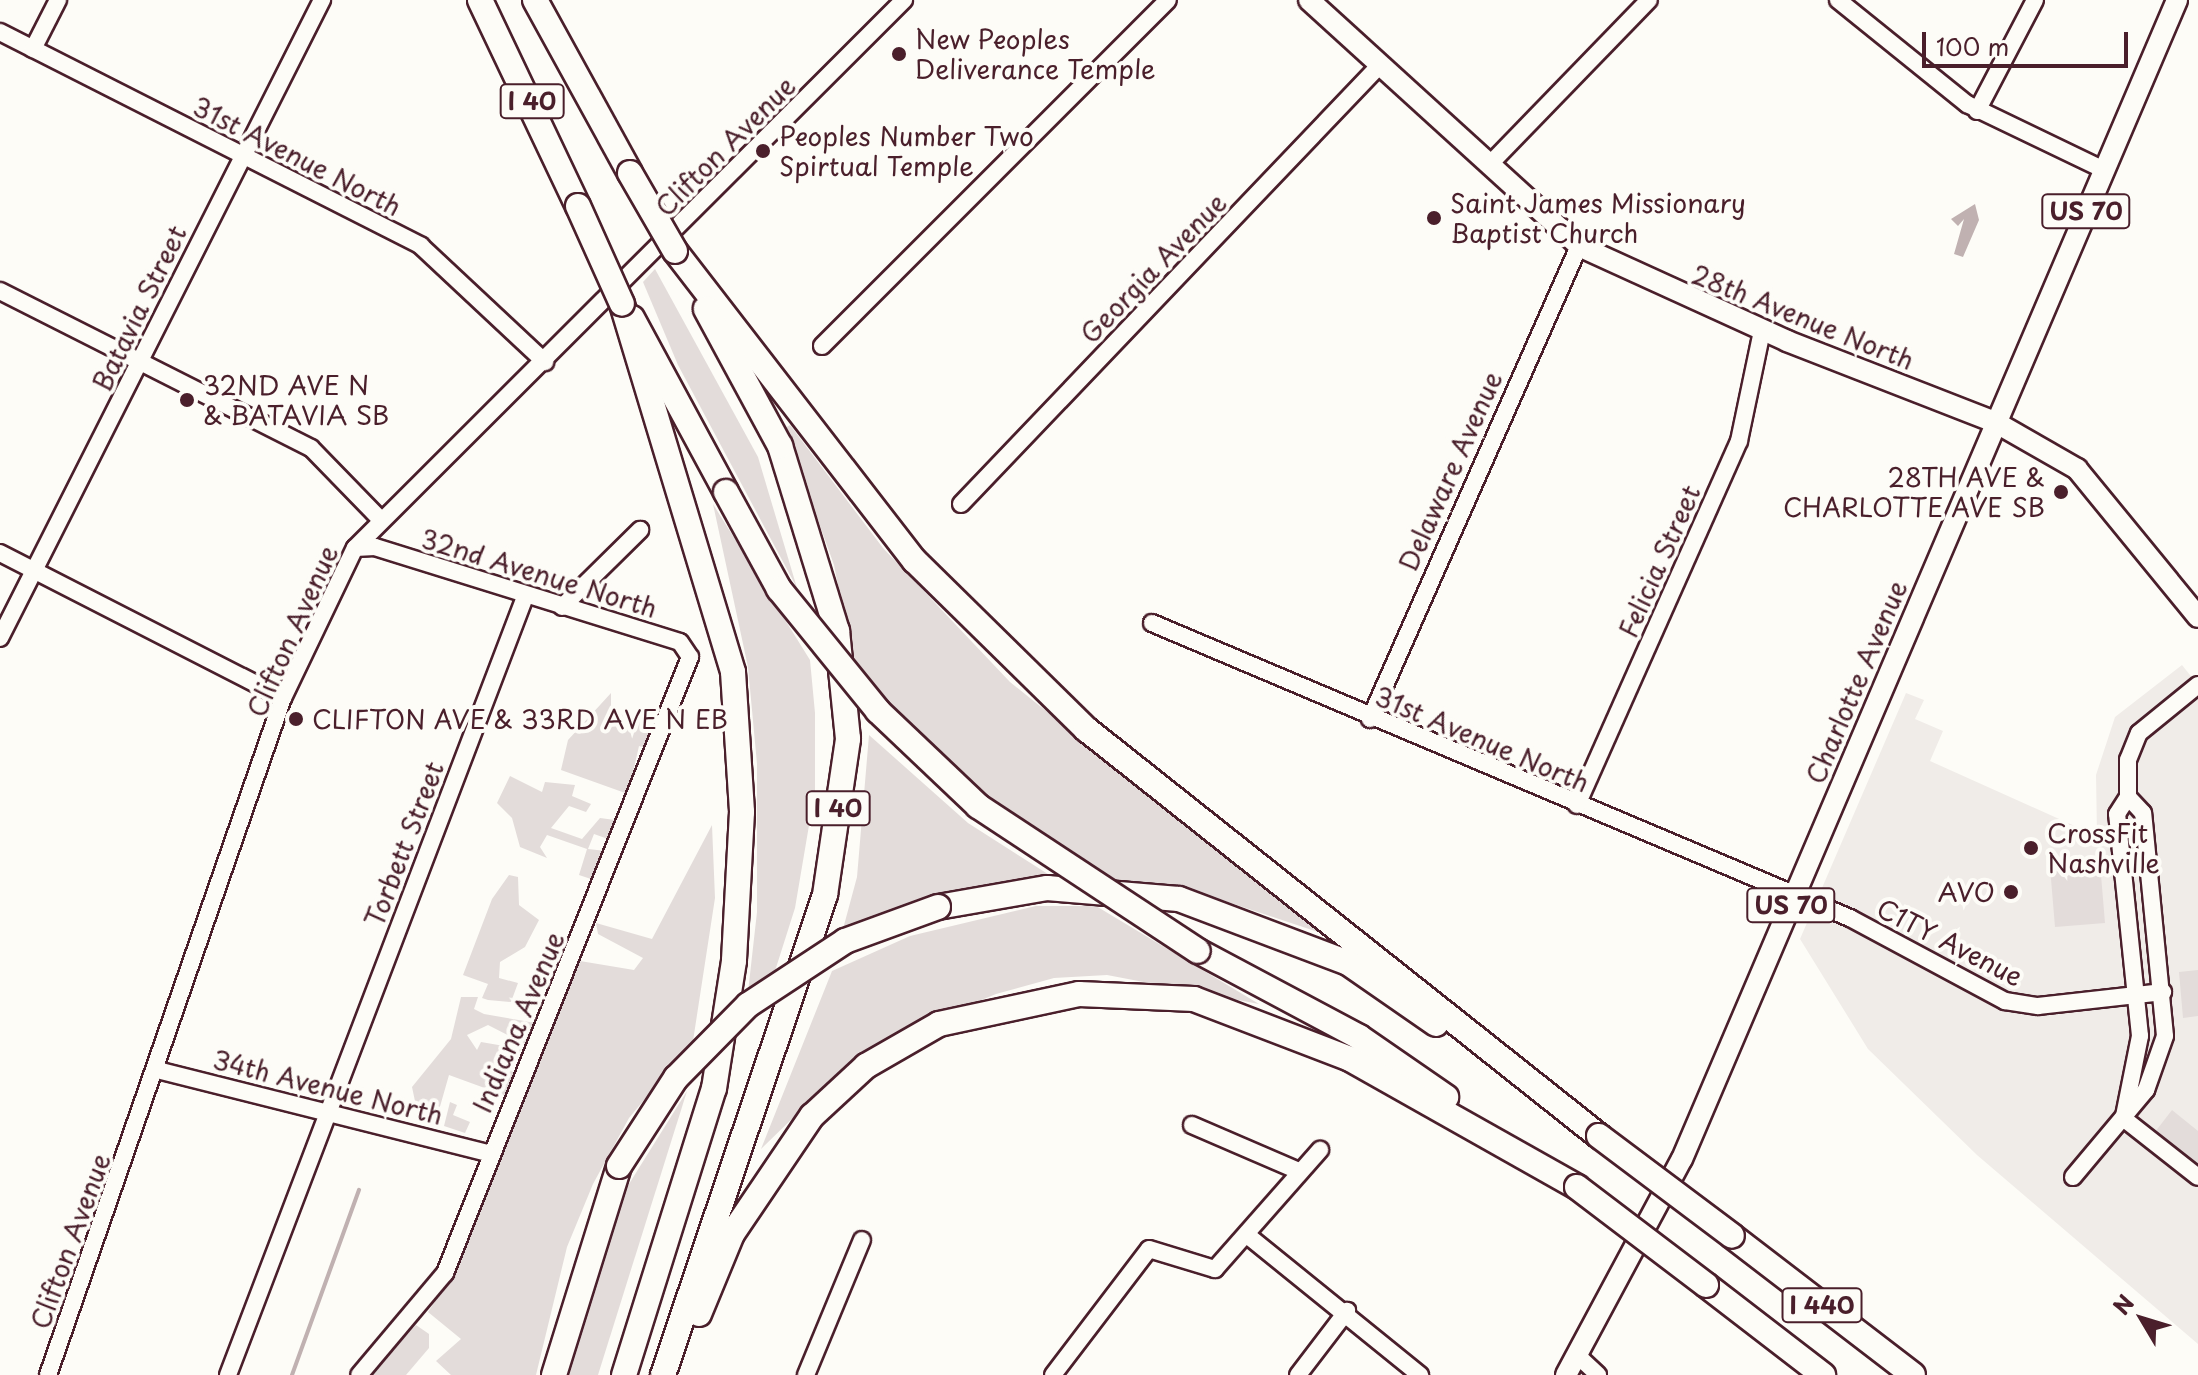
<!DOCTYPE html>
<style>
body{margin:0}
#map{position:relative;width:2198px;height:1375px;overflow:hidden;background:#fdfcf7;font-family:"Playpen Sans",sans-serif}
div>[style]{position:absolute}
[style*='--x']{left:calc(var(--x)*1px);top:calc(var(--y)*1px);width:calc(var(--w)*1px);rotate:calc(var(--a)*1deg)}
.built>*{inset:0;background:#f0ece8}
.green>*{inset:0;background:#e3dcda}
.water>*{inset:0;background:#c0b1b1}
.stream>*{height:4px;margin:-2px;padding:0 2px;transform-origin:2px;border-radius:2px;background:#c0b1b1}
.roads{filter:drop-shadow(2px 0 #4a1f2b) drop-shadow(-2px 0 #4a1f2b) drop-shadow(0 2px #4a1f2b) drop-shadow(0 -2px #4a1f2b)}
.minor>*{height:16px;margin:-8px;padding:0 8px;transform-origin:8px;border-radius:8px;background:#fdfcf7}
.major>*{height:20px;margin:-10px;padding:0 10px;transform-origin:10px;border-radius:10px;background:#fdfcf7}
.highway>*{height:24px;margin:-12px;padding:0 12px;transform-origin:12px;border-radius:12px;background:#fdfcf7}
.bridges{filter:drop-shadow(2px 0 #4a1f2b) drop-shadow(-2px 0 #4a1f2b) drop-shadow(0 2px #4a1f2b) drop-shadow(0 -2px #4a1f2b)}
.highway-bridge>*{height:24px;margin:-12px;padding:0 12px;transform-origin:12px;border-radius:12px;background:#fdfcf7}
.dots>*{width:22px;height:22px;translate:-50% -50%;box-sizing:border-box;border:4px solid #fdfcf7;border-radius:50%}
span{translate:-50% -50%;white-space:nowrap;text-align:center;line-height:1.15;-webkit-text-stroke:8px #fdfcf7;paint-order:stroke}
.shield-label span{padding:2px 6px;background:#fdfcf7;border:2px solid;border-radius:6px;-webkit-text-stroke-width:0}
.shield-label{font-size:24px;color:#4a1f2b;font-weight:700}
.poi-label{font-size:26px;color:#4a1f2b}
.left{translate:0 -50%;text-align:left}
.right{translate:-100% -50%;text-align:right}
.street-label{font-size:26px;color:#4a1f2b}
.north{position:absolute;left:2102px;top:1279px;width:80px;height:80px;-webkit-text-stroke:6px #fdfcf7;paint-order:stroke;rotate:308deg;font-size:22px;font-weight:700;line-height:32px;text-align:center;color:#4a1f2b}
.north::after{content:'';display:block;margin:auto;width:28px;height:36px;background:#4a1f2b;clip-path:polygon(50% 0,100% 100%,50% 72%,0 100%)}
.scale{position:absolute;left:1922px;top:32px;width:206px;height:36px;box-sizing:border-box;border:4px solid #4a1f2b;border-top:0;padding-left:10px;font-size:24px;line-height:28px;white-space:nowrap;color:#4a1f2b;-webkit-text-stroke:6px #fdfcf7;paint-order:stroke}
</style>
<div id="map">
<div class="built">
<i style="clip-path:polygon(2182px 665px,2198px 685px,2198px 1344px,1977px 1155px,1868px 1049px,1800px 939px,1906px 693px,1924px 700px,1915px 719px,1943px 731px,1930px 761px,2097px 836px,2096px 775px,2115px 717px)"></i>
</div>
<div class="green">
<i style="clip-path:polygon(655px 269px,758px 457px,797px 588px,678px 365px,643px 282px)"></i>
<i style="clip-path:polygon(790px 425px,883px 548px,1010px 682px,1321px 933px,1213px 897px,1113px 880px,988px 798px,904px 725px,854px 667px,834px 565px,785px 428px)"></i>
<i style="clip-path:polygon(713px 504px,810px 660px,815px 713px,815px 790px,795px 908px,775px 971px,748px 992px,757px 912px,757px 764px,748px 667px)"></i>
<i style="clip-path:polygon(611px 693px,611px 707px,623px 715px,661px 716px,646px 748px,639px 746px,628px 794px,561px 770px,568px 740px)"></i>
<i style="clip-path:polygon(869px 735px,968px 823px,1051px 876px,918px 899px,843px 929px,857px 877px)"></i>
<i style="clip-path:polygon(510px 776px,542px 792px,545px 782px,575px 785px,572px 796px,591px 804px,586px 812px,569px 806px,551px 828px,582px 839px,600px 818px,615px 820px,608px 839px,594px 834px,588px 849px,606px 851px,594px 880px,579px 875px,587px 849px,547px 835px,540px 847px,547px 858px,520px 847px,512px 818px,497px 803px)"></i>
<i style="clip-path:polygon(712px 825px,715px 898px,693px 1041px,629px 1118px,593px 1184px,567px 1247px,536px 1375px,451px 1375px,436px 1361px,461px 1339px,428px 1312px,449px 1280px,580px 961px,634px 970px,643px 958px,598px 934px,596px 923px,652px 939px)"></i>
<i style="clip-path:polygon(2100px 863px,2105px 923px,2055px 927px,2050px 867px)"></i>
<i style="clip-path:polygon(509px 875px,518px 877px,519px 905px,539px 920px,525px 947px,500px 962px,499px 978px,518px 983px,511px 1002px,488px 1000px,482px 998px,488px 984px,463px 975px,492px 899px)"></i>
<i style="clip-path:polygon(1036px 906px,1096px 906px,1259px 1004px,1107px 975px,1054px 978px,996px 994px,896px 1035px,829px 1083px,761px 1149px,832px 971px,910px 936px)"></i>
<i style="clip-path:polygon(2198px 970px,2198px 1016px,2183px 1018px,2179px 972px)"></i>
<i style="clip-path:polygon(461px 997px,478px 997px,474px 1009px,484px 1014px,536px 1023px,527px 1045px,488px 1025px,467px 1035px,477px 1050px,481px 1042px,521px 1049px,511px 1071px,522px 1076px,512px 1098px,449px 1075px,435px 1124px,419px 1120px,412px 1087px,451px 1039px)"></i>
<i style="clip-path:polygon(687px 1091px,598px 1375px,568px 1375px,619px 1200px)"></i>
<i style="clip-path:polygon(450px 1102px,457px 1105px,453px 1115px,470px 1122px,465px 1133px,444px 1126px)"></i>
<i style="clip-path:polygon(2172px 1110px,2198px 1131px,2198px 1167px,2155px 1132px)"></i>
<i style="clip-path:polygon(416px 1325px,429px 1334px,429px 1348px,406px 1375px,370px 1375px)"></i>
</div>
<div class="water">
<i style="clip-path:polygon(1975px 204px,1979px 220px,1963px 257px,1954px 254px,1964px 219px,1958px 226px,1951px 219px)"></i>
</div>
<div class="stream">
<i style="--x:292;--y:1375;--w:197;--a:-70.1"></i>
</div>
<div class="roads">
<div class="minor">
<i style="--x:1838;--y:0;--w:166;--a:38.9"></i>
<i style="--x:1967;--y:104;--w:152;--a:25.7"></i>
<i style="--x:0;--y:32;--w:472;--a:26.9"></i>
<i style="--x:421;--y:246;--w:170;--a:43.1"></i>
<i style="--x:33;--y:49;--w:55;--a:-63"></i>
<i style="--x:1977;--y:111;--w:125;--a:-62.4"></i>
<i style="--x:1490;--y:164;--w:228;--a:-45.9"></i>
<i style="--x:0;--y:291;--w:348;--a:26.8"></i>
<i style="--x:311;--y:448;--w:99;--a:45.8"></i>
<i style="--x:822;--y:346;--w:489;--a:-45"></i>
<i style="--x:961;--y:504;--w:607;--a:-46.34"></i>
<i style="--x:355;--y:548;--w:20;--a:-3"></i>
<i style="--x:375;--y:547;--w:319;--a:17.3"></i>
<i style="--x:680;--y:642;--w:18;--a:56"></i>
<i style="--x:690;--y:657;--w:663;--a:111.69"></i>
<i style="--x:445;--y:1273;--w:133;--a:130.1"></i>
<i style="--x:0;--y:553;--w:318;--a:27.1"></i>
<i style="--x:562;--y:607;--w:110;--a:-44.6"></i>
<i style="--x:1152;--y:623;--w:758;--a:22.91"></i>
<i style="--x:1850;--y:918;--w:176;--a:28.2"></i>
<i style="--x:2005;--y:1001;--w:33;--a:9"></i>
<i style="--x:2038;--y:1006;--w:126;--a:-6.4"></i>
<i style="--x:0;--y:638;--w:715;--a:-63.22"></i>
<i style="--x:1370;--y:719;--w:517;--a:-66.16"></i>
<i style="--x:2128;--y:797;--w:37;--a:-90"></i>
<i style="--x:2128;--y:760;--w:29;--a:-68"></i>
<i style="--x:2139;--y:733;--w:76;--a:-39.1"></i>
<i style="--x:1577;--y:805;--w:398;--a:-66"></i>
<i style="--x:1739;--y:441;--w:112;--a:-78.2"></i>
<i style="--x:157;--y:1070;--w:340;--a:14.1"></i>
<i style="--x:2124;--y:1116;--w:82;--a:-78.7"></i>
<i style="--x:2140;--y:1036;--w:223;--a:-95.9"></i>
<i style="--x:2117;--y:814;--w:20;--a:-57"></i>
<i style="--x:2123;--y:1118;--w:95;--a:38.2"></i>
<i style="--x:1192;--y:1125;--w:116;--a:23.3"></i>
<i style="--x:2073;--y:1177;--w:114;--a:-50"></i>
<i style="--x:2146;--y:1090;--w:57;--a:-70.6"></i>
<i style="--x:2165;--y:1036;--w:224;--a:-95.6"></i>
<i style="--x:2143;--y:813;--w:22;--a:-133"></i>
<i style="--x:1247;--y:1235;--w:223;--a:39"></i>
<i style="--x:1579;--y:1357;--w:26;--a:43"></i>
<i style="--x:48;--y:1375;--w:717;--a:-70.86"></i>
<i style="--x:283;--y:698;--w:166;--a:-64.4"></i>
<i style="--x:355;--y:548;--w:776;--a:-44.95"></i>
<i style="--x:228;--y:1375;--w:833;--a:-69.11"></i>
<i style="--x:806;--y:1375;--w:146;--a:-67.5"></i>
<i style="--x:1053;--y:1375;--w:158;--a:-52.7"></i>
<i style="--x:1149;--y:1249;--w:69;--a:16.9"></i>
<i style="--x:1215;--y:1269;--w:159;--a:-48.6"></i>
<i style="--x:1298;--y:1375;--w:81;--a:-52.6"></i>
</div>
<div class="major">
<i style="--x:1309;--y:0;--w:365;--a:42.3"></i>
<i style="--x:1579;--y:246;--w:229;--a:24.5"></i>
<i style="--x:1787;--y:341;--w:223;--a:21.3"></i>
<i style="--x:1995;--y:422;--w:95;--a:29.8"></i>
<i style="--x:2077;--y:469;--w:191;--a:50.7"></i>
<i style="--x:1566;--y:1375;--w:245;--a:-61.8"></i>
<i style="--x:1682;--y:1159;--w:1260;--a:-66.87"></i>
</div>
<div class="highway">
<i style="--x:480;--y:0;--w:228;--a:64.6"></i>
<i style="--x:535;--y:0;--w:197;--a:61.2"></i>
<i style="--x:675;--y:251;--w:392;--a:52.3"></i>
<i style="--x:915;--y:561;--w:240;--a:44.5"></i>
<i style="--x:1086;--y:729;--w:655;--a:38.43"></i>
<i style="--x:622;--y:304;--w:384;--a:73.2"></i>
<i style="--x:733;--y:672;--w:140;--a:86.3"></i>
<i style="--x:742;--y:812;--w:149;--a:93.1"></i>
<i style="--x:734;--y:961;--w:129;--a:98.9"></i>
<i style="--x:714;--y:1088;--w:301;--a:107.4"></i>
<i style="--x:632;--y:318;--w:198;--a:61.6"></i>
<i style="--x:938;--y:907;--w:111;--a:-9.9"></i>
<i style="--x:1047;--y:888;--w:132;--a:4.8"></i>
<i style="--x:1179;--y:899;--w:181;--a:20.7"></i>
<i style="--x:1348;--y:963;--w:107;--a:34.7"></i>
<i style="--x:1198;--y:951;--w:183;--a:28.1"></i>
<i style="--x:1359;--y:1037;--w:106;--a:34.6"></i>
<i style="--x:1732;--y:1236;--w:228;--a:37.5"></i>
<i style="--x:1706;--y:1285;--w:148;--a:37.6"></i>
<i style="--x:699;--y:1314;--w:87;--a:-67.6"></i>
<i style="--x:732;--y:1234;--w:143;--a:-55.9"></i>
<i style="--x:812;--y:1116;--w:74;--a:-42.8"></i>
<i style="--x:866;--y:1066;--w:84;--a:-29.9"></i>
<i style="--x:939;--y:1024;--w:143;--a:-12.1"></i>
<i style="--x:1079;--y:994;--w:115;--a:2.5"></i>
<i style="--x:1194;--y:999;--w:167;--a:21"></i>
<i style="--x:1350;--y:1059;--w:261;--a:29.4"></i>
<i style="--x:554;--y:1375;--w:219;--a:-72.7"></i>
<i style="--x:663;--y:1375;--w:507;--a:-71.35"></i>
<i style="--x:825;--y:895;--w:158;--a:-81.6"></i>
<i style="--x:848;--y:739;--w:109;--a:-95.8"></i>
<i style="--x:837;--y:631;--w:194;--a:-107.1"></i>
<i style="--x:780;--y:446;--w:156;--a:-118.4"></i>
</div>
</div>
<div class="bridges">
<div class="highway-bridge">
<i style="--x:630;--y:173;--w:90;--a:60"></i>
<i style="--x:578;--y:206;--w:107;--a:65.8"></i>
<i style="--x:726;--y:492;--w:111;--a:61.3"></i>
<i style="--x:779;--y:589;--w:157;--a:50.9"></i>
<i style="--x:878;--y:711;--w:138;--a:43.5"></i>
<i style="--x:978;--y:806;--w:263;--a:33.4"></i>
<i style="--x:1599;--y:1136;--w:166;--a:36.9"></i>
<i style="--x:619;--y:1166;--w:105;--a:-57.1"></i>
<i style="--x:676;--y:1078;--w:103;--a:-45.4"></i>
<i style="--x:748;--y:1005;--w:116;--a:-33.4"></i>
<i style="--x:845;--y:941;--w:99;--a:-20.1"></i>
<i style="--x:1577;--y:1187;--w:162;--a:37.2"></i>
</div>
</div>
<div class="dots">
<i style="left:899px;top:54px;background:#4a1f2b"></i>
<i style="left:763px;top:151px;background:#4a1f2b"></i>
<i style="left:1434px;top:218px;background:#4a1f2b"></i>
<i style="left:187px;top:400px;background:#4a1f2b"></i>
<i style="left:2061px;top:492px;background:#4a1f2b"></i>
<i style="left:296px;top:719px;background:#4a1f2b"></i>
<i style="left:2031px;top:848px;background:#4a1f2b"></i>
<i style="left:2011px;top:892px;background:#4a1f2b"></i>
</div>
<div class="shield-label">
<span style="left:532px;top:101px">I 40</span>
<span style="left:2086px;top:211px">US 70</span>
<span style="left:838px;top:808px">I 40</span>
<span style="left:1791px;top:905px">US 70</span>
<span style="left:1822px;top:1305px">I 440</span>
</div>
<div class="poi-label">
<span class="left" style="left:915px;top:54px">New Peoples<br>Deliverance Temple</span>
<span class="left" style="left:779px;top:151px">Peoples Number Two<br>Spirtual Temple</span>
<span class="left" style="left:1450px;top:218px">Saint James Missionary<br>Baptist Church</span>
<span class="left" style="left:203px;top:400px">32ND AVE N<br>&amp; BATAVIA SB</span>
<span class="right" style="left:2045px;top:492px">28TH AVE &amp;<br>CHARLOTTE AVE SB</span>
<span class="left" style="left:312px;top:719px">CLIFTON AVE &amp; 33RD AVE N EB</span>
<span class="left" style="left:2047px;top:848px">CrossFit<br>Nashville</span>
<span class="right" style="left:1995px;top:892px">AVO</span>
</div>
<div class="street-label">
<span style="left:725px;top:146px;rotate:-45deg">Clifton Avenue</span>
<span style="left:297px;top:156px;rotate:27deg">31st Avenue North</span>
<span style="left:1153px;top:268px;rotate:-46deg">Georgia Avenue</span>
<span style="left:139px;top:308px;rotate:-64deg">Batavia Street</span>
<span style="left:1803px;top:317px;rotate:22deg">28th Avenue North</span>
<span style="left:1450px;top:471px;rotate:-66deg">Delaware Avenue</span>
<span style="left:1659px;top:561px;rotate:-66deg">Felicia Street</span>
<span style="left:539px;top:573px;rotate:17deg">32nd Avenue North</span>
<span style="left:292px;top:631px;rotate:-66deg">Clifton Avenue</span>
<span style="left:1856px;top:682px;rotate:-67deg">Charlotte Avenue</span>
<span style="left:1482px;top:739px;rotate:23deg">31st Avenue North</span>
<span style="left:404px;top:844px;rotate:-69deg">Torbett Street</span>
<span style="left:1950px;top:942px;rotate:27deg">C1TY Avenue</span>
<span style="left:518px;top:1022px;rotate:-67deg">Indiana Avenue</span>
<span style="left:328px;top:1087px;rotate:14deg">34th Avenue North</span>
<span style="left:70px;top:1241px;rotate:-70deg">Clifton Avenue</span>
</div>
<div class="north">N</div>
<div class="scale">100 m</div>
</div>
